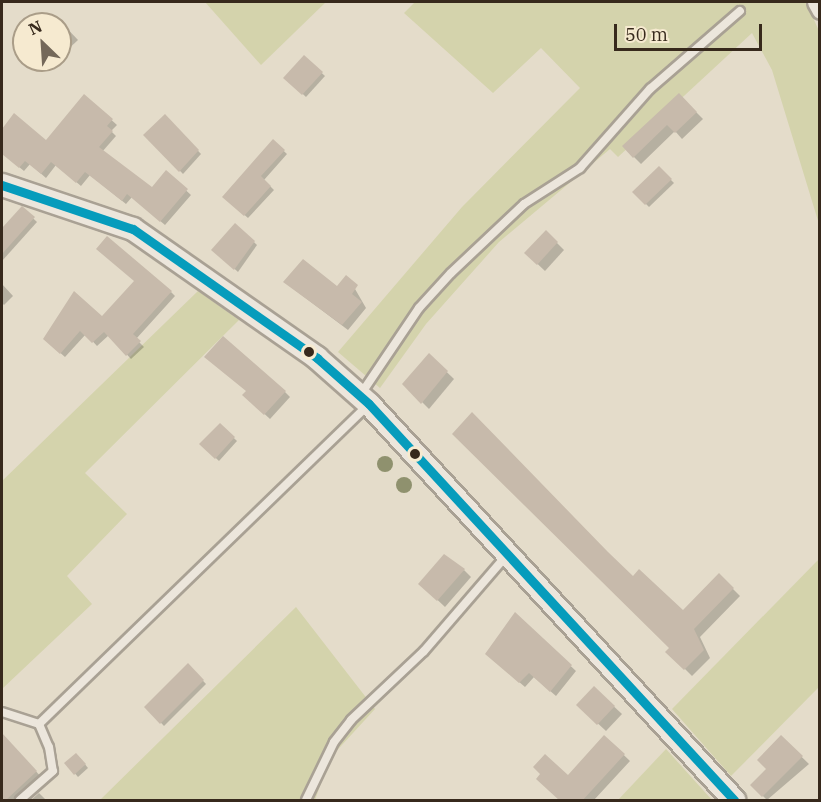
<!DOCTYPE html>
<style>
body{margin:0}
#map{position:relative;width:821px;height:802px;overflow:hidden;background:#e4dcca;font-family:"IBM Plex Serif",serif}
div>[style]{position:absolute}
[style*='--x']{left:calc(var(--x)*1px);top:calc(var(--y)*1px);width:calc(var(--w)*1px);rotate:calc(var(--a)*1deg)}
.green>*{inset:0;background:#d4d3ac}
.shadow>*{inset:0;background:#0003}
.building>*{inset:0;background:#c7baab}
.roads{filter:drop-shadow(2px 0 #a9a194) drop-shadow(-2px 0 #a9a194) drop-shadow(0 2px #a9a194) drop-shadow(0 -2px #a9a194)}
.lane>*{height:8px;margin:-4px;padding:0 4px;transform-origin:4px;border-radius:4px;background:#ece6dc}
.street>*{height:15px;margin:-7.5px;padding:0 7.5px;transform-origin:7.5px;border-radius:7.5px;background:#ece6dc}
.secondary>*{height:22px;margin:-11px;padding:0 11px;transform-origin:11px;border-radius:11px;background:#ece6dc}
.bus-1>*{height:9px;margin:-4.5px;padding:0 4.5px;transform-origin:4.5px;border-radius:4.5px;background:#069cbc}
.trees>*{width:16px;height:16px;margin:-8px;border-radius:50%;background:#8f916e}
.dots>*{width:16px;height:16px;translate:-50% -50%;box-sizing:border-box;border:3px solid #f6ead0;border-radius:50%}
span{translate:-50% -50%;white-space:nowrap;text-align:center;line-height:1.15;-webkit-text-stroke:4.5px #f6ead0;paint-order:stroke}
.frame{position:absolute;inset:0;border:3px solid #37291c;pointer-events:none}
.north{position:absolute;left:12px;top:12px;width:60px;height:60px;box-sizing:border-box;background:#f6ead0;border:2px solid #aa9d88;border-radius:50%;rotate:335deg;font-size:16px;font-weight:700;line-height:24px;text-align:center;color:#37291c}
.north::after{content:'';display:block;margin:auto;width:21px;height:27px;background:#746859;clip-path:polygon(50% 0,100% 100%,50% 72%,0 100%)}
.scale{position:absolute;left:614px;top:24px;width:148px;height:27px;box-sizing:border-box;border:3px solid #37291c;border-top:0;padding-left:8px;font-size:18px;line-height:21px;white-space:nowrap;color:#37291c;-webkit-text-stroke:4px #f6ead0;paint-order:stroke}
</style>
<div id="map">
<div class="green">
<i style="clip-path:polygon(205px 2px,326px 2px,261px 65px)"></i>
<i style="clip-path:polygon(415px 2px,806px 2px,819px 31px,819px 224px,772px 70px,752px 33px,618px 157px,610px 149px,499px 242px,426px 324px,380px 388px,338px 352px,462px 207px,580px 88px,541px 48px,493px 93px,404px 13px)"></i>
<i style="clip-path:polygon(198px 291px,239px 320px,85px 473px,127px 514px,67px 576px,92px 604px,2px 689px,2px 481px)"></i>
<i style="clip-path:polygon(819px 559px,819px 687px,731px 776px,672px 709px)"></i>
<i style="clip-path:polygon(296px 607px,375px 709px,330px 758px,315px 800px,100px 800px)"></i>
<i style="clip-path:polygon(666px 749px,712px 800px,618px 800px)"></i>
</div>
<div class="shadow">
<i style="clip-path:polygon(61px 22px,78px 40px,63px 54px,60px 51px)"></i>
<i style="clip-path:polygon(304px 57px,325px 76px,306px 97px,285px 77px)"></i>
<i style="clip-path:polygon(679px 95px,703px 119px,682px 139px,675px 131px,641px 164px,624px 147px)"></i>
<i style="clip-path:polygon(85px 96px,117px 125px,111px 131px,116px 136px,102px 152px,152px 189px,166px 172px,191px 195px,165px 225px,132px 197px,126px 204px,90px 175px,81px 186px,56px 165px,46px 178px,30px 164px,24px 171px,2px 153px,2px 131px,15px 115px,47px 143px)"></i>
<i style="clip-path:polygon(165px 116px,201px 154px,183px 174px,146px 135px)"></i>
<i style="clip-path:polygon(273px 141px,287px 154px,264px 180px,274px 190px,248px 218px,224px 197px)"></i>
<i style="clip-path:polygon(659px 168px,674px 183px,649px 207px,634px 192px)"></i>
<i style="clip-path:polygon(22px 208px,37px 222px,2px 261px,2px 231px)"></i>
<i style="clip-path:polygon(236px 225px,257px 245px,238px 272px,213px 249px)"></i>
<i style="clip-path:polygon(546px 232px,564px 250px,545px 271px,526px 253px)"></i>
<i style="clip-path:polygon(351px 282px,366px 308px,348px 330px,291px 287px,337px 288px)"></i>
<i style="clip-path:polygon(2px 284px,13px 296px,4px 305px,2px 303px)"></i>
<i style="clip-path:polygon(171px 292px,175px 296px,136px 339px,144px 347px,131px 359px,109px 335px,97px 346px,86px 334px,65px 357px,49px 343px)"></i>
<i style="clip-path:polygon(429px 355px,454px 379px,429px 409px,404px 384px)"></i>
<i style="clip-path:polygon(247px 392px,285px 392px,290px 397px,270px 419px,244px 395px)"></i>
<i style="clip-path:polygon(220px 425px,237px 441px,219px 461px,201px 444px)"></i>
<i style="clip-path:polygon(464px 570px,471px 577px,445px 607px,428px 591px)"></i>
<i style="clip-path:polygon(719px 575px,740px 596px,700px 637px,710px 658px,692px 676px,668px 652px,671px 648px,633px 578px,683px 612px)"></i>
<i style="clip-path:polygon(515px 614px,576px 671px,556px 696px,534px 677px,525px 687px,492px 659px)"></i>
<i style="clip-path:polygon(188px 665px,206px 684px,164px 726px,146px 707px)"></i>
<i style="clip-path:polygon(594px 688px,622px 714px,606px 731px,578px 705px)"></i>
<i style="clip-path:polygon(2px 734px,43px 779px,29px 800px,2px 800px)"></i>
<i style="clip-path:polygon(605px 737px,630px 761px,594px 800px,561px 800px,542px 774px,568px 777px)"></i>
<i style="clip-path:polygon(781px 737px,809px 764px,767px 800px,752px 785px,768px 769px)"></i>
<i style="clip-path:polygon(80px 758px,88px 768px,78px 777px,66px 763px)"></i>
<i style="clip-path:polygon(39px 793px,46px 800px,31px 800px)"></i>
</div>
<div class="building">
<i style="clip-path:polygon(304px 55px,323px 72px,302px 95px,283px 78px)"></i>
<i style="clip-path:polygon(679px 93px,697px 112px,675px 133px,667px 125px,633px 158px,622px 146px)"></i>
<i style="clip-path:polygon(84px 94px,113px 119px,107px 126px,113px 131px,99px 147px,152px 187px,166px 170px,188px 189px,160px 222px,127px 194px,122px 201px,85px 172px,76px 183px,51px 162px,41px 174px,25px 161px,19px 168px,2px 154px,2px 129px,14px 113px,46px 140px)"></i>
<i style="clip-path:polygon(165px 114px,199px 150px,179px 172px,143px 135px)"></i>
<i style="clip-path:polygon(273px 139px,285px 150px,261px 176px,271px 186px,244px 216px,222px 197px)"></i>
<i style="clip-path:polygon(659px 166px,672px 179px,645px 205px,632px 192px)"></i>
<i style="clip-path:polygon(22px 206px,35px 217px,2px 254px,2px 228px)"></i>
<i style="clip-path:polygon(235px 223px,255px 241px,234px 270px,211px 250px)"></i>
<i style="clip-path:polygon(546px 230px,558px 242px,537px 265px,524px 253px)"></i>
<i style="clip-path:polygon(107px 236px,172px 291px,133px 334px,141px 341px,126px 356px,104px 332px,92px 343px,80px 331px,60px 354px,43px 339px,74px 291px,102px 316px,134px 281px,96px 249px)"></i>
<i style="clip-path:polygon(303px 259px,337px 286px,346px 275px,358px 285px,352px 294px,362px 302px,342px 325px,283px 282px)"></i>
<i style="clip-path:polygon(223px 336px,286px 391px,264px 415px,242px 395px,246px 391px,204px 357px)"></i>
<i style="clip-path:polygon(429px 353px,448px 371px,421px 404px,402px 384px)"></i>
<i style="clip-path:polygon(472px 412px,608px 552px,633px 576px,639px 569px,683px 610px,719px 573px,734px 588px,694px 629px,704px 650px,684px 670px,665px 652px,669px 648px,452px 434px)"></i>
<i style="clip-path:polygon(220px 423px,235px 437px,215px 459px,199px 444px)"></i>
<i style="clip-path:polygon(444px 554px,465px 569px,437px 601px,418px 584px)"></i>
<i style="clip-path:polygon(515px 612px,572px 665px,550px 692px,529px 673px,519px 683px,485px 654px)"></i>
<i style="clip-path:polygon(188px 663px,204px 680px,160px 724px,144px 707px)"></i>
<i style="clip-path:polygon(594px 686px,615px 706px,597px 725px,576px 705px)"></i>
<i style="clip-path:polygon(2px 733px,37px 771px,5px 801px,2px 801px)"></i>
<i style="clip-path:polygon(604px 735px,625px 754px,582px 801px,560px 801px,536px 779px,540px 774px,533px 767px,545px 754px,568px 775px)"></i>
<i style="clip-path:polygon(781px 735px,803px 756px,762px 797px,750px 785px,766px 769px,757px 760px)"></i>
<i style="clip-path:polygon(76px 753px,86px 764px,74px 775px,64px 763px)"></i>
</div>
<div class="roads">
<div class="lane">
<i style="--x:361;--y:394;--w:104;--a:-56"></i>
<i style="--x:419;--y:308;--w:47;--a:-47.6"></i>
<i style="--x:451;--y:273;--w:100;--a:-43.4"></i>
<i style="--x:524;--y:204;--w:67;--a:-32.7"></i>
<i style="--x:580;--y:168;--w:106;--a:-48.5"></i>
<i style="--x:650;--y:89;--w:119;--a:-40.9"></i>
<i style="--x:2;--y:712;--w:39;--a:18"></i>
<i style="--x:39;--y:724;--w:25;--a:67"></i>
<i style="--x:49;--y:747;--w:24;--a:81"></i>
<i style="--x:53;--y:771;--w:44;--a:138.7"></i>
<i style="--x:39;--y:724;--w:458;--a:-44.1"></i>
<i style="--x:306;--y:800;--w:64;--a:-64.2"></i>
<i style="--x:334;--y:742;--w:28;--a:-52"></i>
<i style="--x:351;--y:720;--w:100;--a:-43.4"></i>
<i style="--x:424;--y:651;--w:125;--a:-49.2"></i>
</div>
<div class="street">
<i style="--x:815;--y:2;--w:10;--a:61"></i>
</div>
<div class="secondary">
<i style="--x:2;--y:185;--w:138;--a:18.6"></i>
<i style="--x:133;--y:229;--w:225;--a:35"></i>
<i style="--x:317;--y:358;--w:69;--a:41.5"></i>
<i style="--x:369;--y:404;--w:539;--a:47.33"></i>
</div>
</div>
<div class="bus-1">
<i style="--x:2;--y:185;--w:138;--a:18.6"></i>
<i style="--x:133;--y:229;--w:225;--a:35"></i>
<i style="--x:317;--y:358;--w:69;--a:41.5"></i>
<i style="--x:369;--y:404;--w:539;--a:47.33"></i>
</div>
<div class="trees">
<i style="left:385px;top:464px"></i>
<i style="left:404px;top:485px"></i>
</div>
<div class="dots">
<i style="left:309px;top:352px;background:#37291c"></i>
<i style="left:415px;top:454px;background:#37291c"></i>
</div>
<div class="frame"></div>
<div class="north">N</div>
<div class="scale">50 m</div>
</div>
